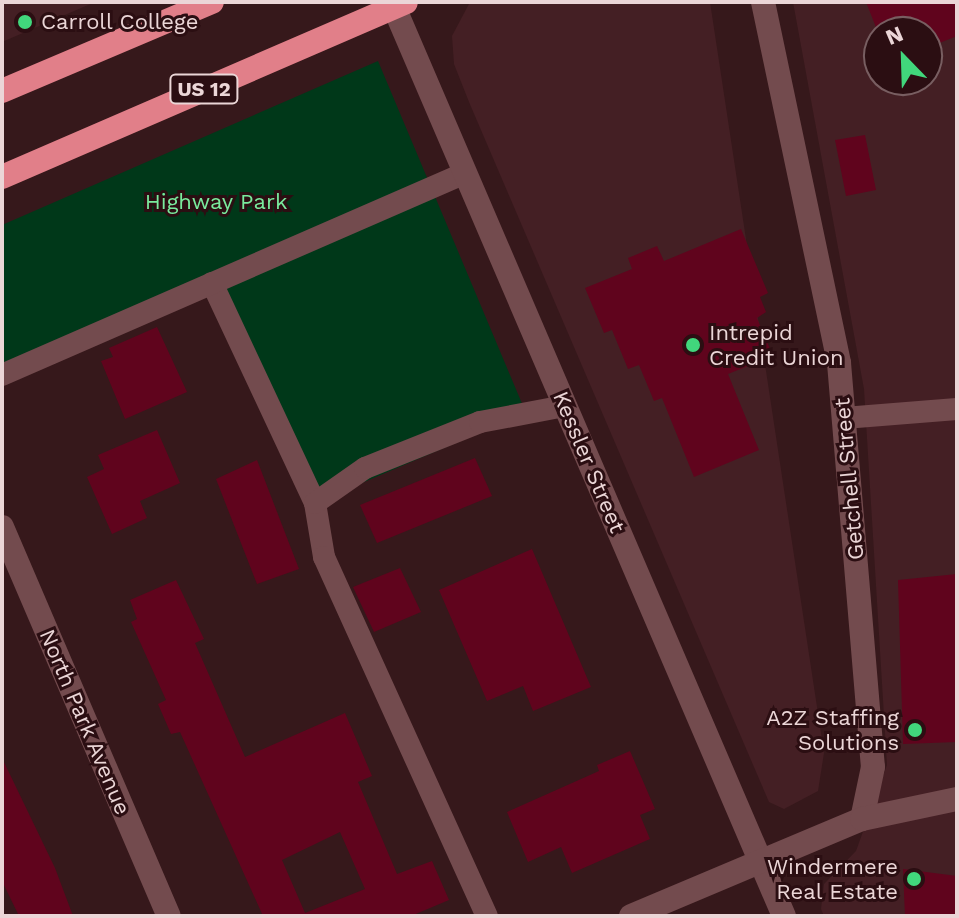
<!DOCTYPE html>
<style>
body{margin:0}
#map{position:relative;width:959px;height:918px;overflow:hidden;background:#36181b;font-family:"Work Sans",sans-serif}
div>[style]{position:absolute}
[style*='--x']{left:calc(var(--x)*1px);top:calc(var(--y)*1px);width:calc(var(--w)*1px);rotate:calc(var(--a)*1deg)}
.built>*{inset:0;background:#441f24}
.green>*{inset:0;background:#003819}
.building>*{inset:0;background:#60041d}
.lane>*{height:22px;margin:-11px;padding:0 11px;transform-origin:11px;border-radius:11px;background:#734b4e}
.street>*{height:24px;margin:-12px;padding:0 12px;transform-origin:12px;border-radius:12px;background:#734b4e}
.highway>*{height:24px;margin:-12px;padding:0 12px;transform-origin:12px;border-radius:12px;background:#e17f89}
.dots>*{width:22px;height:22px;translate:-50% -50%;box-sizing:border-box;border:4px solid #2b0e12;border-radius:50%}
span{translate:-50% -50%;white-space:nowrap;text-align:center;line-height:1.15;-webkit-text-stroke:6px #2b0e12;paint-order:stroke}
.shield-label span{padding:2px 6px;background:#2b0e12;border:2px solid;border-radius:6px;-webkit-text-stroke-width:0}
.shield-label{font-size:20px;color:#ebd6d7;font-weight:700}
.poi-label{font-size:22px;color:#ebd6d7}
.left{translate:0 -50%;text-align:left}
.right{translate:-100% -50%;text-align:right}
.park-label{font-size:22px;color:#79eb9d}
.street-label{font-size:22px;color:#ebd6d7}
.frame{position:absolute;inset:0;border:4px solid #ebd6d7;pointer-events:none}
.north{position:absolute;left:863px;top:16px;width:80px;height:80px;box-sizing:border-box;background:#2b0e12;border:2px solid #785e61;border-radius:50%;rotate:337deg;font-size:22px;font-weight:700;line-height:32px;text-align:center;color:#ebd6d7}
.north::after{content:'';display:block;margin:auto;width:28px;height:36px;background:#41d77c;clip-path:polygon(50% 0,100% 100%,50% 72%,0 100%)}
</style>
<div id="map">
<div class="built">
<i style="clip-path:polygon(2px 2px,95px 2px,2px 42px)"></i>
<i style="clip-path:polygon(470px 2px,710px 2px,824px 753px,818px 791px,784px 809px,769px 802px,469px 102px,454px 64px,452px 36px)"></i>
<i style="clip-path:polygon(evenodd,793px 2px,957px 2px,957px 916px,824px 916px,821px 909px,824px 884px,856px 851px,887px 765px,864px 389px,793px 2px,879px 32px,927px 32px,927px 80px,879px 80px,879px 32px)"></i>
</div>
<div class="green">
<i style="clip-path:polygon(378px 61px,526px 413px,315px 503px,208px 275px,2px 364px,2px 225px)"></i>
</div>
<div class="building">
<i style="clip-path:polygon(866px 2px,957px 2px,957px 36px,927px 48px,927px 32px,879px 35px)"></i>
<i style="clip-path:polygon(865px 135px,876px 190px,846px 196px,835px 140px)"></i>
<i style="clip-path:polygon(741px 229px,768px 293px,760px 297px,766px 312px,757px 318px,773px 356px,728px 374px,759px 450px,694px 477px,662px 398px,654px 401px,639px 365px,628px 369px,612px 330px,604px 333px,585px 288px,632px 269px,628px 258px,657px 246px,664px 261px)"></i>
<i style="clip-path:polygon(157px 327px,187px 392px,125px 419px,101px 361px,113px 357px,109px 348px)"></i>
<i style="clip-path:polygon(157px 430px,180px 483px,140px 501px,147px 518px,112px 534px,87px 477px,104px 469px,98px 455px)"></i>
<i style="clip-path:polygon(475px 458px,492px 496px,377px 543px,360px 505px)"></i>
<i style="clip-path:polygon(257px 460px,299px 569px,257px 584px,216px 479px)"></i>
<i style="clip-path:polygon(532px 549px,591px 687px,533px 711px,523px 686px,487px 701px,439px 590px)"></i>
<i style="clip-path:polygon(400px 568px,421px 612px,374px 632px,353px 587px)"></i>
<i style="clip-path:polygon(957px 574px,957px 742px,903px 744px,898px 580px)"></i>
<i style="clip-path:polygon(evenodd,176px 580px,204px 639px,195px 643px,245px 757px,345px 713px,372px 776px,358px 782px,397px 874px,432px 861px,449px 900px,411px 916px,263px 916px,180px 732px,171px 734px,158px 704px,166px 700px,131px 622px,137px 619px,130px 600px,176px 580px,340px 832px,365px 889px,305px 913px,282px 860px,340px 832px)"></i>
<i style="clip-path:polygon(630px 751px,655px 809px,640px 815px,650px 839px,572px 873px,561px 847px,528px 862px,507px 812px,599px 771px,597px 765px)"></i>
<i style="clip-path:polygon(2px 758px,55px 868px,73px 916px,19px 916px,2px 881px)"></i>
<i style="clip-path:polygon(903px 869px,957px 876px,957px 916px,905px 916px)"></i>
</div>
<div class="lane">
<i style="--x:212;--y:283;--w:243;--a:64.9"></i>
<i style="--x:315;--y:503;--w:55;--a:80.5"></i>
<i style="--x:324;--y:557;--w:394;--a:65.6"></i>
<i style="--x:2;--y:375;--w:505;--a:-23.57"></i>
<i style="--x:844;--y:418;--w:113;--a:-4.6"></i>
<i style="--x:315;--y:503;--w:61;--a:-35"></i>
<i style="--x:365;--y:468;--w:124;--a:-21.8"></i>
<i style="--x:480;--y:422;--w:86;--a:-10.7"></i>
</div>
<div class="street">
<i style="--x:763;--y:2;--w:369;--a:78.1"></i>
<i style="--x:839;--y:363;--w:405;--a:85.2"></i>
<i style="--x:873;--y:767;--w:53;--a:101.9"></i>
<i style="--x:394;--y:7;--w:989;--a:66.78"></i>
<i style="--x:2;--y:527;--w:423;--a:66.8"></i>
<i style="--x:631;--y:916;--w:251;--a:-22.8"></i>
<i style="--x:862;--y:819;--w:97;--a:-11.9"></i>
</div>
<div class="highway">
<i style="--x:2;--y:91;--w:228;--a:-23"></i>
<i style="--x:2;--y:177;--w:440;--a:-23.4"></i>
</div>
<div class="dots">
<i style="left:25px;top:22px;background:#41d77c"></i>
<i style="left:693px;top:345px;background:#41d77c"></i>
<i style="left:915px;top:730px;background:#41d77c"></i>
<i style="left:914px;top:879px;background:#41d77c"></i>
</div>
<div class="shield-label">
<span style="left:204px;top:89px">US 12</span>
</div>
<div class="poi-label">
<span class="left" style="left:41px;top:22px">Carroll College</span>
<span class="left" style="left:709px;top:345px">Intrepid<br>Credit Union</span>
<span class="right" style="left:899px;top:730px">A2Z Staffing<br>Solutions</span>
<span class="right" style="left:898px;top:879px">Windermere<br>Real Estate</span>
</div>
<div class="park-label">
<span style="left:216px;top:202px">Highway Park</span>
</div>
<div class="street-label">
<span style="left:589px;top:462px;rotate:67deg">Kessler Street</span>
<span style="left:849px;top:479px;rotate:-95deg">Getchell Street</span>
<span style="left:85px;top:722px;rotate:67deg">North Park Avenue</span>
</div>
<div class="frame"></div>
<div class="north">N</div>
</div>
